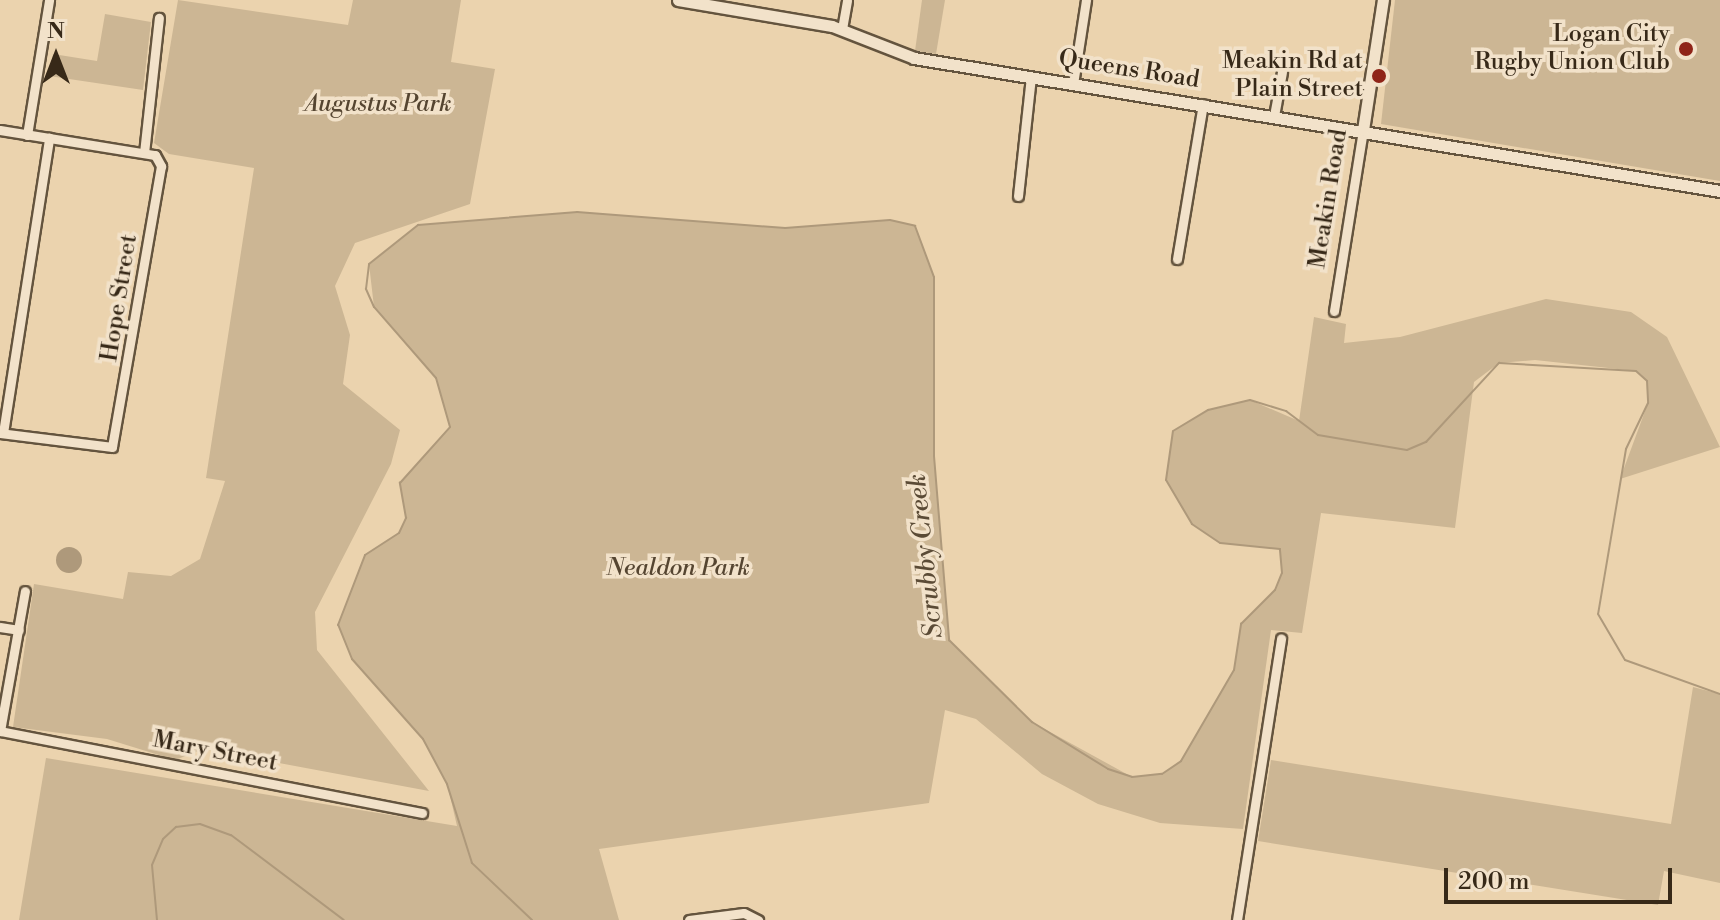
<!DOCTYPE html>
<style>
body{margin:0}
#map{position:relative;width:1720px;height:920px;overflow:hidden;background:#ebd3ae;font-family:"Libre Bodoni",serif}
div>[style]{position:absolute}
[style*='--x']{left:calc(var(--x)*1px);top:calc(var(--y)*1px);width:calc(var(--w)*1px);rotate:calc(var(--a)*1deg)}
.green>*{inset:0;background:#ccb694}
.water>*{inset:0;background:#ae997b}
.round{border-radius:50%}
.stream>*{height:2px;margin:-1px;padding:0 1px;transform-origin:1px;border-radius:1px;background:#ae997b}
.roads{filter:drop-shadow(2px 0 #64543e) drop-shadow(-2px 0 #64543e) drop-shadow(0 2px #64543e) drop-shadow(0 -2px #64543e)}
.minor>*{height:9px;margin:-4.5px;padding:0 4.5px;transform-origin:4.5px;border-radius:4.5px;background:#f2e2ca}
.tertiary>*{height:11px;margin:-5.5px;padding:0 5.5px;transform-origin:5.5px;border-radius:5.5px;background:#f2e2ca}
.dots>*{width:22px;height:22px;translate:-50% -50%;box-sizing:border-box;border:4px solid #f2e2ca;border-radius:50%}
span{translate:-50% -50%;white-space:nowrap;text-align:center;line-height:1.15;-webkit-text-stroke:7px #f2e2ca;paint-order:stroke}
.poi-label{font-size:24px;color:#372918}
.right{translate:-100% -50%;text-align:right}
.street-label{font-size:24px;color:#372918}
.park-label{font-size:24px;color:#554531;font-style:italic}
.water-label{font-size:26px;color:#5b4b36;font-style:italic}
.north{position:absolute;left:16px;top:16px;width:80px;height:80px;-webkit-text-stroke:6px #f2e2ca;paint-order:stroke;rotate:0deg;font-size:22px;font-weight:700;line-height:32px;text-align:center;color:#372918}
.north::after{content:'';display:block;margin:auto;width:28px;height:36px;background:#372918;clip-path:polygon(50% 0,100% 100%,50% 72%,0 100%)}
.scale{position:absolute;left:1444px;top:868px;width:228px;height:36px;box-sizing:border-box;border:4px solid #372918;border-top:0;padding-left:10px;font-size:24px;line-height:28px;white-space:nowrap;color:#372918;-webkit-text-stroke:6px #f2e2ca;paint-order:stroke}
</style>
<div id="map">
<div class="green">
<i style="clip-path:polygon(178px 0,348px 25px,353px 0,461px 0,451px 62px,495px 69px,470px 204px,355px 243px,335px 286px,350px 335px,343px 384px,400px 430px,391px 464px,315px 612px,317px 650px,429px 791px,204px 749px,175px 760px,107px 739px,13px 727px,34px 584px,123px 599px,128px 572px,171px 576px,200px 559px,225px 481px,206px 478px,254px 168px,169px 154px,154px 143px)"></i>
<i style="clip-path:polygon(922px 0,945px 0,936px 54px,915px 51px)"></i>
<i style="clip-path:polygon(1395px 0,1720px 0,1720px 181px,1381px 124px)"></i>
<i style="clip-path:polygon(105px 14px,151px 22px,143px 90px,49px 76px,53px 54px,97px 61px)"></i>
<i style="clip-path:polygon(577px 212px,785px 228px,890px 220px,915px 226px,934px 277px,934px 456px,949px 640px,1032px 722px,1132px 777px,1162px 774px,1181px 761px,1234px 670px,1241px 624px,1275px 590px,1282px 573px,1280px 549px,1220px 543px,1192px 524px,1166px 480px,1173px 431px,1208px 410px,1250px 400px,1299px 421px,1314px 317px,1346px 324px,1344px 343px,1400px 337px,1546px 299px,1631px 312px,1667px 337px,1720px 447px,1620px 479px,1648px 403px,1647px 381px,1636px 371px,1535px 360px,1499px 363px,1474px 382px,1455px 528px,1321px 513px,1302px 633px,1271px 630px,1243px 829px,1160px 823px,1098px 804px,1042px 774px,976px 719px,945px 710px,929px 803px,599px 849px,619px 920px,19px 920px,46px 758px,457px 826px,447px 783px,423px 739px,352px 659px,338px 625px,365px 555px,399px 533px,406px 518px,400px 483px,450px 427px,436px 378px,374px 307px,369px 264px,418px 225px)"></i>
<i style="clip-path:polygon(1693px 687px,1720px 694px,1720px 883px,1664px 871px,1658px 905px,1258px 841px,1271px 760px,1671px 824px)"></i>
</div>
<div class="water">
<i class="round" style="left:56px;top:547px;width:26px;height:26px"></i>
</div>
<div class="stream">
<i style="--x:157;--y:920;--w:55;--a:-95.2"></i>
<i style="--x:152;--y:865;--w:28;--a:-67"></i>
<i style="--x:163;--y:839;--w:18;--a:-43"></i>
<i style="--x:176;--y:827;--w:24;--a:-7"></i>
<i style="--x:200;--y:824;--w:33;--a:20"></i>
<i style="--x:231;--y:835;--w:141;--a:37"></i>
<i style="--x:532;--y:920;--w:83;--a:-136.5"></i>
<i style="--x:472;--y:863;--w:83;--a:-107.6"></i>
<i style="--x:447;--y:784;--w:51;--a:-118.1"></i>
<i style="--x:423;--y:739;--w:107;--a:-131.6"></i>
<i style="--x:352;--y:659;--w:37;--a:-112"></i>
<i style="--x:338;--y:625;--w:75;--a:-68.9"></i>
<i style="--x:365;--y:555;--w:40;--a:-32.9"></i>
<i style="--x:399;--y:533;--w:17;--a:-65"></i>
<i style="--x:406;--y:518;--w:36;--a:-100"></i>
<i style="--x:400;--y:483;--w:75;--a:-48.2"></i>
<i style="--x:450;--y:427;--w:51;--a:-105.9"></i>
<i style="--x:436;--y:378;--w:94;--a:-131.1"></i>
<i style="--x:374;--y:307;--w:20;--a:-114"></i>
<i style="--x:366;--y:289;--w:25;--a:-83"></i>
<i style="--x:369;--y:264;--w:63;--a:-38.5"></i>
<i style="--x:418;--y:225;--w:160;--a:-4.7"></i>
<i style="--x:577;--y:212;--w:209;--a:4.4"></i>
<i style="--x:785;--y:228;--w:105;--a:-4.4"></i>
<i style="--x:890;--y:220;--w:26;--a:13"></i>
<i style="--x:915;--y:226;--w:54;--a:69.6"></i>
<i style="--x:934;--y:277;--w:179;--a:90"></i>
<i style="--x:934;--y:456;--w:185;--a:85.3"></i>
<i style="--x:949;--y:640;--w:117;--a:44.7"></i>
<i style="--x:1032;--y:722;--w:89;--a:31.7"></i>
<i style="--x:1108;--y:769;--w:25;--a:18"></i>
<i style="--x:1132;--y:777;--w:30;--a:-6"></i>
<i style="--x:1162;--y:774;--w:23;--a:-34"></i>
<i style="--x:1181;--y:761;--w:105;--a:-59.8"></i>
<i style="--x:1234;--y:670;--w:47;--a:-81.3"></i>
<i style="--x:1241;--y:624;--w:48;--a:-45"></i>
<i style="--x:1275;--y:590;--w:18;--a:-68"></i>
<i style="--x:1282;--y:573;--w:24;--a:-95"></i>
<i style="--x:1280;--y:549;--w:60;--a:-174.3"></i>
<i style="--x:1220;--y:543;--w:34;--a:-146"></i>
<i style="--x:1192;--y:524;--w:51;--a:-120.6"></i>
<i style="--x:1166;--y:480;--w:49;--a:-81.9"></i>
<i style="--x:1173;--y:431;--w:41;--a:-31"></i>
<i style="--x:1208;--y:410;--w:43;--a:-13.4"></i>
<i style="--x:1250;--y:400;--w:38;--a:17"></i>
<i style="--x:1286;--y:411;--w:40;--a:37"></i>
<i style="--x:1318;--y:435;--w:90;--a:9.6"></i>
<i style="--x:1407;--y:450;--w:21;--a:-23"></i>
<i style="--x:1426;--y:442;--w:108;--a:-47.3"></i>
<i style="--x:1499;--y:363;--w:137;--a:3.3"></i>
<i style="--x:1636;--y:371;--w:15;--a:42"></i>
<i style="--x:1647;--y:381;--w:22;--a:87"></i>
<i style="--x:1648;--y:403;--w:51;--a:115.6"></i>
<i style="--x:1626;--y:449;--w:167;--a:99.6"></i>
<i style="--x:1598;--y:614;--w:53;--a:59.6"></i>
<i style="--x:1625;--y:660;--w:101;--a:19.7"></i>
</div>
<div class="roads">
<div class="minor">
<i style="--x:842;--y:29;--w:29;--a:-80"></i>
<i style="--x:1073;--y:84;--w:85;--a:-81.2"></i>
<i style="--x:1274;--y:116;--w:45;--a:-79.7"></i>
<i style="--x:0;--y:130;--w:157;--a:9.2"></i>
<i style="--x:155;--y:155;--w:13;--a:61"></i>
<i style="--x:161;--y:166;--w:285;--a:99.9"></i>
<i style="--x:112;--y:447;--w:113;--a:-172.9"></i>
<i style="--x:27;--y:135;--w:137;--a:-80.7"></i>
<i style="--x:144;--y:153;--w:136;--a:-83.7"></i>
<i style="--x:1018;--y:196;--w:120;--a:-83.8"></i>
<i style="--x:1177;--y:259;--w:157;--a:-80.5"></i>
<i style="--x:1334;--y:311;--w:183;--a:-80.9"></i>
<i style="--x:3;--y:433;--w:299;--a:-81.1"></i>
<i style="--x:0;--y:627;--w:19;--a:9"></i>
<i style="--x:0;--y:731;--w:430;--a:11"></i>
<i style="--x:0;--y:731;--w:142;--a:-79.9"></i>
<i style="--x:689;--y:920;--w:55;--a:-7.3"></i>
<i style="--x:744;--y:913;--w:16;--a:27"></i>
<i style="--x:1237;--y:920;--w:285;--a:-81.1"></i>
</div>
<div class="tertiary">
<i style="--x:678;--y:0;--w:156;--a:9.6"></i>
<i style="--x:832;--y:26;--w:88;--a:21.3"></i>
<i style="--x:914;--y:58;--w:817;--a:9.37"></i>
<i style="--x:1363;--y:130;--w:132;--a:-81.3"></i>
</div>
</div>
<div class="dots">
<i style="left:1686px;top:49px;background:#8f2418"></i>
<i style="left:1379px;top:76px;background:#8f2418"></i>
</div>
<div class="poi-label">
<span class="right" style="left:1670px;top:49px">Logan City<br>Rugby Union Club</span>
<span class="right" style="left:1363px;top:76px">Meakin Rd at<br>Plain Street</span>
</div>
<div class="street-label">
<span style="left:1129px;top:70px;rotate:9deg">Queens Road</span>
<span style="left:1329px;top:199px;rotate:-81deg">Meakin Road</span>
<span style="left:120px;top:298px;rotate:-81deg">Hope Street</span>
<span style="left:215px;top:752px;rotate:11deg">Mary Street</span>
</div>
<div class="park-label">
<span style="left:378px;top:105px">Augustus Park</span>
<span style="left:678px;top:569px">Nealdon Park</span>
</div>
<div class="water-label">
<span style="left:926px;top:556px;rotate:-96deg">Scrubby Creek</span>
</div>
<div class="north">N</div>
<div class="scale">200 m</div>
</div>
